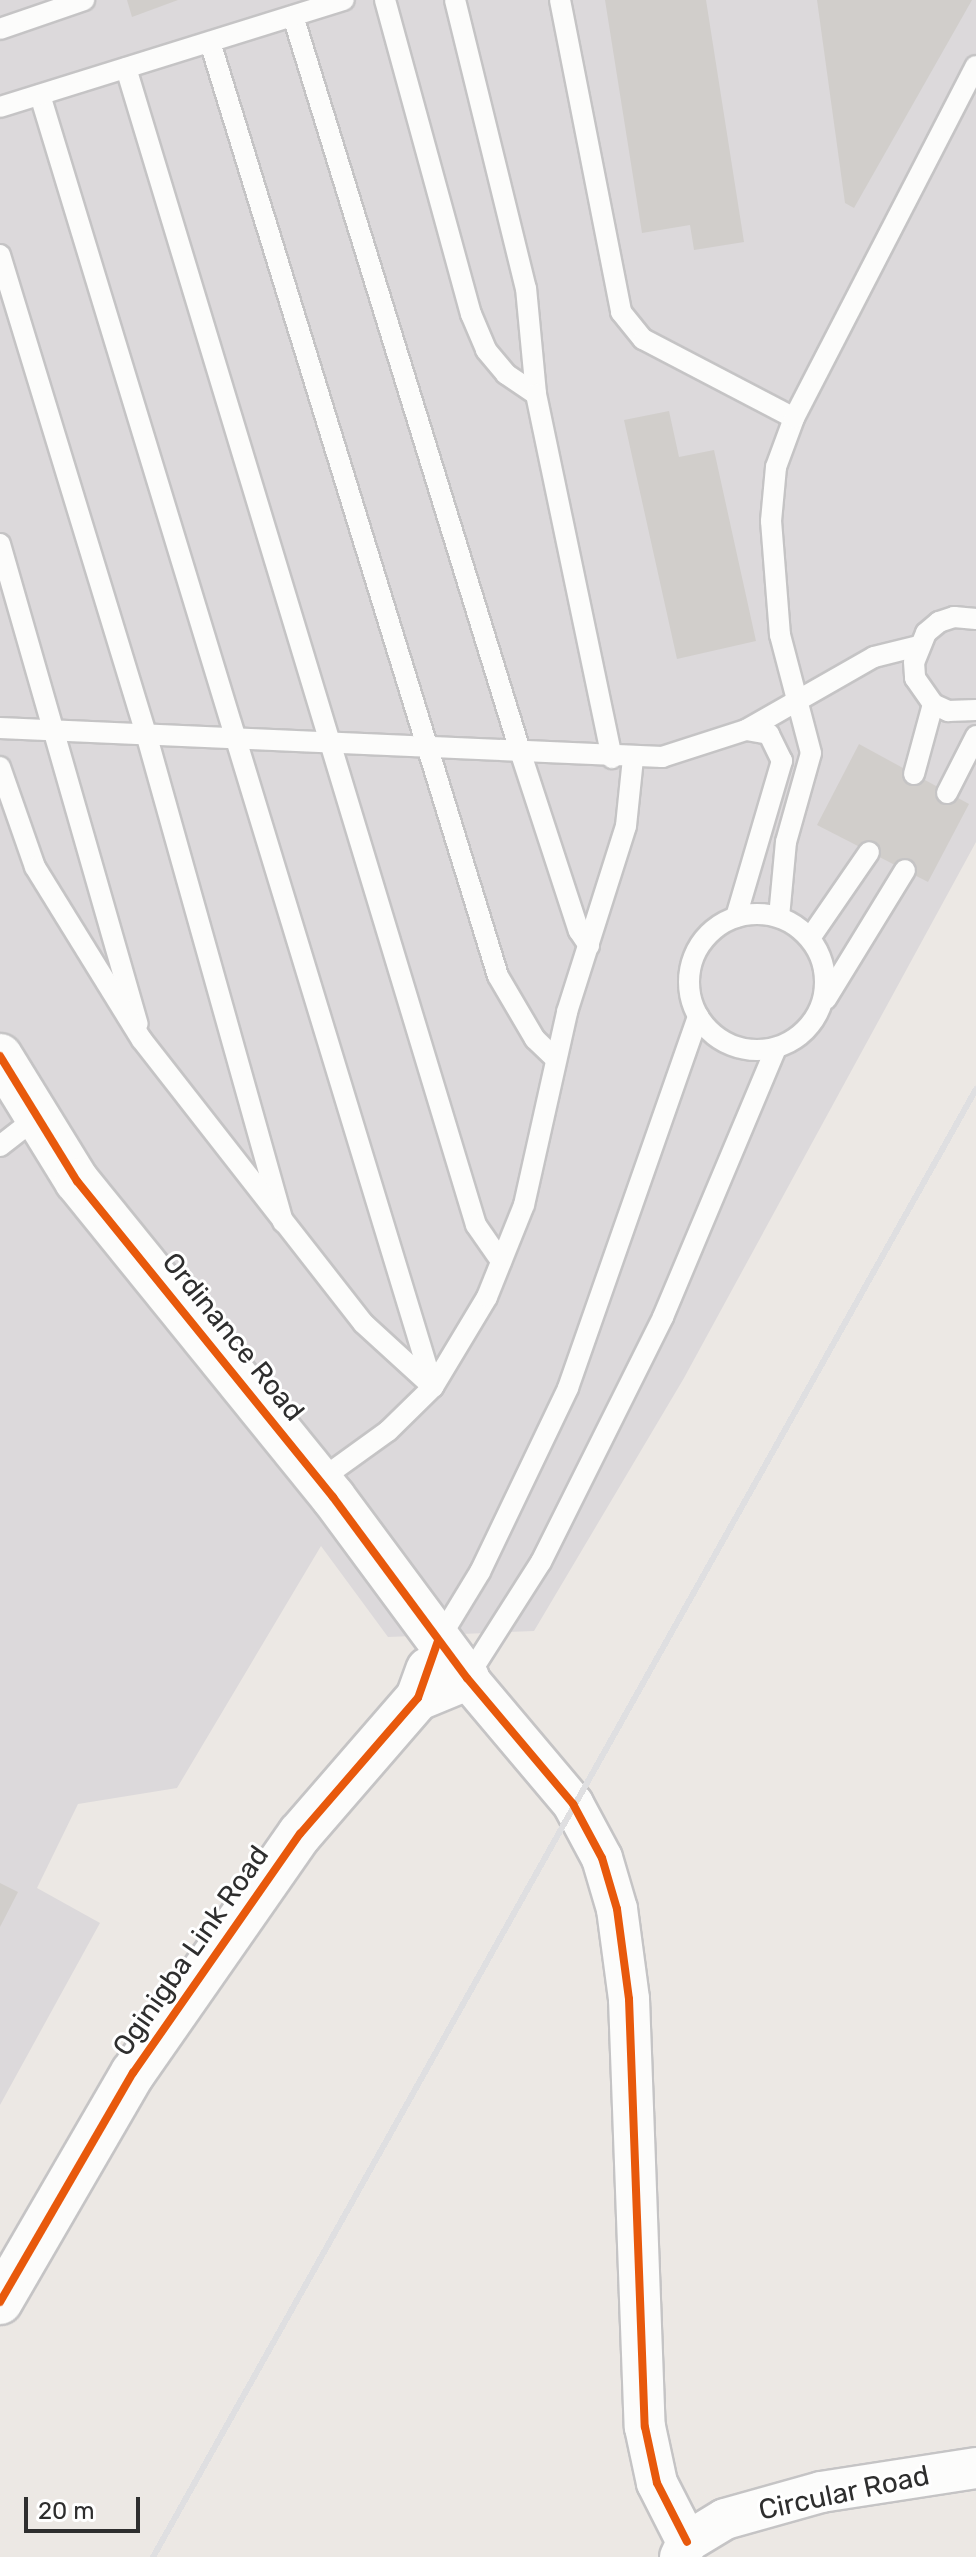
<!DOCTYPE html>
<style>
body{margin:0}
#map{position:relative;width:976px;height:2557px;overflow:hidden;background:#ece8e4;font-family:Rubik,sans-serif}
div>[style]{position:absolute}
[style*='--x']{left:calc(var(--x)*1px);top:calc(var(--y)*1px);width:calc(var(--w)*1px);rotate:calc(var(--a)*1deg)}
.industrial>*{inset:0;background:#dcd9db}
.building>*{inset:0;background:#d1cecb}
.roads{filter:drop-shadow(2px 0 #c5c4c5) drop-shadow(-2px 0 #c5c4c5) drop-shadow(0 2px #c5c4c5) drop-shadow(0 -2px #c5c4c5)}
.lane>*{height:20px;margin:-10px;padding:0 10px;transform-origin:10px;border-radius:10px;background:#fcfcfb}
.lane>.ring{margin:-10px;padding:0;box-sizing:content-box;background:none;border:20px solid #fcfcfb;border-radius:50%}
.street>*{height:40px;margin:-20px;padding:0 20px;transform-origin:20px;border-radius:20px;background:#fcfcfb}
.secondary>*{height:44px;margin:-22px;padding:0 22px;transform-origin:22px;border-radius:22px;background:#fcfcfb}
.rail>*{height:6px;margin:-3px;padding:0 3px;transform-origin:3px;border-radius:3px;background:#dfdfe1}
.cycleway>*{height:8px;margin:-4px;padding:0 4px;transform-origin:4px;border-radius:4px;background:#e8590c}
span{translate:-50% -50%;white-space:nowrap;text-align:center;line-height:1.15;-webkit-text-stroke:6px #fff;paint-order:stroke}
.street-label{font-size:28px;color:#2e2e2e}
.scale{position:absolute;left:24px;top:2497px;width:116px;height:36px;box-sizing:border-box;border:4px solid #2e2e2e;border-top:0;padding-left:10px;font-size:24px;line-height:28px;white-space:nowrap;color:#2e2e2e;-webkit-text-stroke:6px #fff;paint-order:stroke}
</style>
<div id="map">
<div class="industrial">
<i style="clip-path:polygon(0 0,976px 0,976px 842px,684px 1378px,534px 1631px,388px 1637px,321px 1546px,177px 1788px,78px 1804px,37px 1888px,100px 1923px,0 2105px)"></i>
</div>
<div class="building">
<i style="clip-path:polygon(127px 0,178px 0,132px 17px)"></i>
<i style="clip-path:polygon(605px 0,706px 0,744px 242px,694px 250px,690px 225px,642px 233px)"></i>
<i style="clip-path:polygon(817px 0,972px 0,854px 208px,845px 203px)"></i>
<i style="clip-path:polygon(669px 411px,679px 457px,714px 450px,756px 641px,677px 659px,624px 420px)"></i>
<i style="clip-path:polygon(859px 744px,969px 804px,928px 882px,817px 825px)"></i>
<i style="clip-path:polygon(0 1883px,18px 1892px,0 1927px)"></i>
</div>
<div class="roads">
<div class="lane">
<i style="--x:385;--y:0;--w:326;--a:74.7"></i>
<i style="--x:471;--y:314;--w:39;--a:67"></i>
<i style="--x:486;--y:350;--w:31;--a:50"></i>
<i style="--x:506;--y:374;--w:36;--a:34"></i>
<i style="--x:455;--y:0;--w:297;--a:76.2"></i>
<i style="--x:526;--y:288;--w:106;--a:84.6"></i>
<i style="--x:536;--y:394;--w:372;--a:78.2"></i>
<i style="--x:560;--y:0;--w:318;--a:78.9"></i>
<i style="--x:621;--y:312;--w:35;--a:51"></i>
<i style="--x:643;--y:339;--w:170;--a:27.6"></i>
<i style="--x:293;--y:16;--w:772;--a:72.83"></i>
<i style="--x:521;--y:754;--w:186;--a:71.9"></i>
<i style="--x:579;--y:931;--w:18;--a:56"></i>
<i style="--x:0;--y:29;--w:89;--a:-19"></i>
<i style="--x:210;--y:42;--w:977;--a:72.86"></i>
<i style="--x:498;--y:976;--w:73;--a:59.6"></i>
<i style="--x:535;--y:1039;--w:29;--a:44"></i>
<i style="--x:126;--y:68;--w:1209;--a:73.17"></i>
<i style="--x:476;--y:1225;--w:44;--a:55.2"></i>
<i style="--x:40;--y:95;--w:1350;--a:73.08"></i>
<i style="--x:0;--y:107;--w:360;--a:-17.3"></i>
<i style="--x:0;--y:255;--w:504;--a:73.04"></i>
<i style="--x:147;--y:737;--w:504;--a:74.34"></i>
<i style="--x:0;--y:544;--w:499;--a:74"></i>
<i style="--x:976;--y:619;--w:22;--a:-175"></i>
<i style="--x:954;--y:617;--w:16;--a:162"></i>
<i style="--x:939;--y:622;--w:17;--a:140"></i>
<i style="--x:926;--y:633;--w:31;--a:112"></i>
<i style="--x:914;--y:662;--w:16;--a:86"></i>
<i style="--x:915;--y:678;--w:32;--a:55"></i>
<i style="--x:933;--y:704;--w:17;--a:25"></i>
<i style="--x:948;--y:711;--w:28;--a:-2"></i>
<i style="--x:0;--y:728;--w:663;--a:2.51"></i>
<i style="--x:662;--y:757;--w:88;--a:-17.8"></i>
<i style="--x:746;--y:730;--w:147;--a:-29.7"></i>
<i style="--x:874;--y:657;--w:45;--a:-14"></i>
<i style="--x:0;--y:767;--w:106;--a:70.7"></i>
<i style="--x:35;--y:867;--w:203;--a:58.3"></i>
<i style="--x:142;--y:1040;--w:359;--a:52"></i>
<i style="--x:363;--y:1323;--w:95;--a:42.4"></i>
<i style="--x:914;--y:774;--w:73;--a:-74.8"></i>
<i style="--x:947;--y:793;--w:64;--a:-63"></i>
<i class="ring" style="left:689px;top:914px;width:116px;height:116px"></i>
<i style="--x:736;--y:917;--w:163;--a:-73.6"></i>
<i style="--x:782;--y:761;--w:30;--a:-116"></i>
<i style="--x:769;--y:734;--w:23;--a:-170"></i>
<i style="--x:779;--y:917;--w:75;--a:-84.7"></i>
<i style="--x:786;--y:842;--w:92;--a:-74.3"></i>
<i style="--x:811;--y:753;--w:122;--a:-104.7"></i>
<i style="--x:780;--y:635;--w:114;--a:-94.5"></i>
<i style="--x:771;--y:521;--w:54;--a:-84.7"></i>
<i style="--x:776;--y:467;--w:52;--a:-69.8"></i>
<i style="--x:794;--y:418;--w:396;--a:-62.7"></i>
<i style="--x:810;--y:938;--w:104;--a:-55.5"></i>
<i style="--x:826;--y:999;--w:151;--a:-58.5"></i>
<i style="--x:0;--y:1146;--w:46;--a:-37.9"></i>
<i style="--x:320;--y:1480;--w:84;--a:-35.8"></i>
<i style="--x:388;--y:1431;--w:63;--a:-44.4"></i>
<i style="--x:433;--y:1387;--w:105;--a:-59"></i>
<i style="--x:487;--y:1297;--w:99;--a:-68.1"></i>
<i style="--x:524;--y:1205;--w:198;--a:-77.4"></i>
<i style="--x:567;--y:1012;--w:195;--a:-72.4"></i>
<i style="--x:626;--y:826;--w:68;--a:-84.1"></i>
<i style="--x:438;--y:1641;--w:81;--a:-58.7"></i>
<i style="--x:480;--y:1572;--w:204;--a:-64.4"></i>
<i style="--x:568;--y:1388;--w:394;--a:-70.7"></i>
<i style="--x:467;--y:1678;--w:138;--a:-57.5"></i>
<i style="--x:541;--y:1562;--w:274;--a:-63.5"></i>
<i style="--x:663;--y:1317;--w:292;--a:-67.2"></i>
</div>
<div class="street">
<i style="--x:467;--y:1678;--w:165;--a:49.9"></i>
<i style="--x:573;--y:1804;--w:61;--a:61.8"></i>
<i style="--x:602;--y:1858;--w:53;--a:73.6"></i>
<i style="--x:617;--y:1909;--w:91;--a:82.4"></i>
<i style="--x:629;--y:1999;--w:428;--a:87.9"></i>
<i style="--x:645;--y:2427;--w:57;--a:77.9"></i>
<i style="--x:657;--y:2483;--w:66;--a:63"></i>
<i style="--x:680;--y:2557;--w:17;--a:-65"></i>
<i style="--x:687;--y:2542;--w:44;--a:-31.2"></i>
<i style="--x:725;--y:2519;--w:100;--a:-15.7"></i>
<i style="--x:821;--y:2492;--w:157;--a:-8.8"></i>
</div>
<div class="secondary">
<i style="--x:0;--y:1056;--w:147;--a:58.4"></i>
<i style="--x:77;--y:1181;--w:407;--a:51"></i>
<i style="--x:333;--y:1497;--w:225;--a:53.5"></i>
<i style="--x:467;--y:1678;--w:53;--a:157.8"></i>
<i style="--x:0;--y:2302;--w:265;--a:-59.9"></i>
<i style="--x:133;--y:2073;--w:292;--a:-55.1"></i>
<i style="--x:300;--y:1834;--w:180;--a:-49.1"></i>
<i style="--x:418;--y:1698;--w:30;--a:-70"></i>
</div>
</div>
<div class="rail">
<i style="--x:153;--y:2557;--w:1683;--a:-60.72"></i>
</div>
<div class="cycleway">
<i style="--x:0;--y:1056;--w:147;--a:58.4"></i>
<i style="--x:77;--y:1181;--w:407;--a:51"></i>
<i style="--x:333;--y:1497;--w:225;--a:53.5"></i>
<i style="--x:467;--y:1678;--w:165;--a:49.9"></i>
<i style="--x:573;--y:1804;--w:61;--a:61.8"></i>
<i style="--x:602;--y:1858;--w:53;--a:73.6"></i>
<i style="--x:617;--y:1909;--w:91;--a:82.4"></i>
<i style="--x:629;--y:1999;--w:428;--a:87.9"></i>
<i style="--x:645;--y:2427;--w:57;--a:77.9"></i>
<i style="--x:657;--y:2483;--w:66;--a:63"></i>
<i style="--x:0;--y:2302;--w:265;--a:-59.9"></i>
<i style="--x:133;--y:2073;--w:292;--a:-55.1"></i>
<i style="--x:300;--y:1834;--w:180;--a:-49.1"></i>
<i style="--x:418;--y:1698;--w:60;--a:-70.7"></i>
</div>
<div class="street-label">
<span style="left:233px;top:1337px;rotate:51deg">Ordinance Road</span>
<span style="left:191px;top:1951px;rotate:-55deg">Oginigba Link Road</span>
<span style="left:844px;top:2493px;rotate:-12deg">Circular Road</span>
</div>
<div class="scale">20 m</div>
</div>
